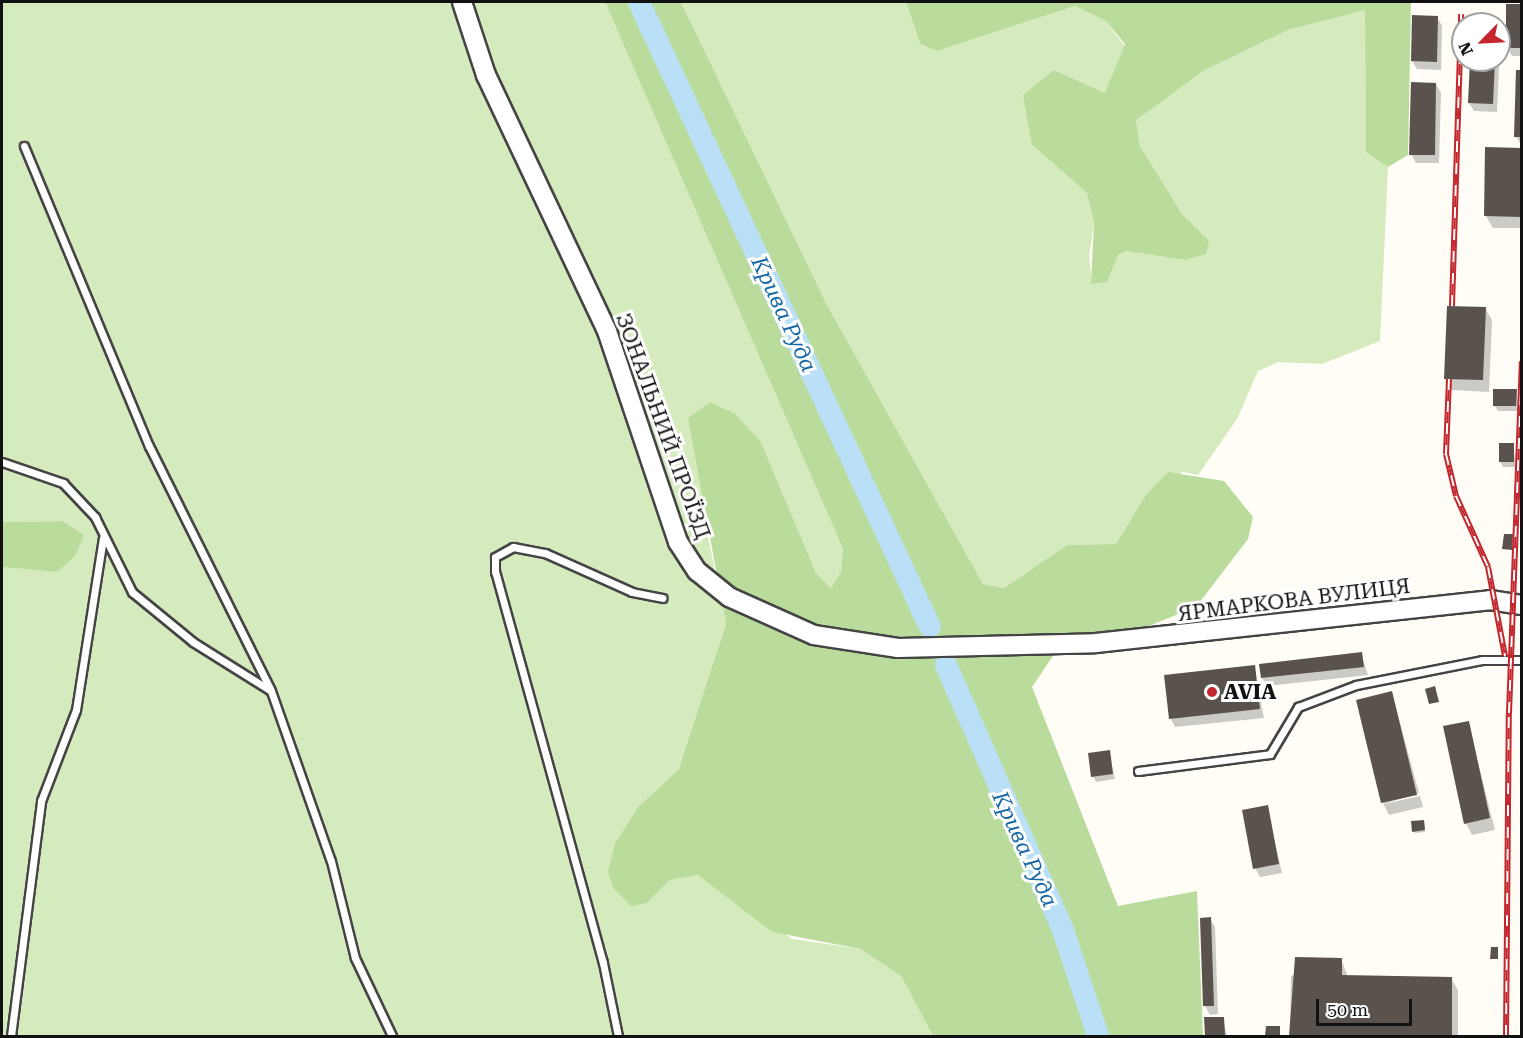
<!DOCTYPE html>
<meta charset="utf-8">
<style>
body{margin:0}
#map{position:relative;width:1523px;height:1038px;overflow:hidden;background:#fffdf5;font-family:"Roboto Serif",serif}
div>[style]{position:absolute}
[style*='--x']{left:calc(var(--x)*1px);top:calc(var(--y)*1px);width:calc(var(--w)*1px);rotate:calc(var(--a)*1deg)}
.green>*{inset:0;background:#d5ebbd}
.forest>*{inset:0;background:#b9dc9c}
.shadow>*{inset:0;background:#0003}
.river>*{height:22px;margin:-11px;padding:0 11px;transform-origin:11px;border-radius:11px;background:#b9e0f7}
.building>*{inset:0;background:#5a524d}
.roads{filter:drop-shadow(2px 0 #444) drop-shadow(-2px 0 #444) drop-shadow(0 2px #444) drop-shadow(0 -2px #444)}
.service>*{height:7px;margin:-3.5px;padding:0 3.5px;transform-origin:3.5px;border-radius:3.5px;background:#fff}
.tertiary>*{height:18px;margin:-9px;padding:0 9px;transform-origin:9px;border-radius:9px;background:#fff}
.rail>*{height:6px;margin-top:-3px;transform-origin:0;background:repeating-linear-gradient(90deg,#fff 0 11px,#c4262e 0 22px);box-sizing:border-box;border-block:2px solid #c4262e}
.dots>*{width:16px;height:16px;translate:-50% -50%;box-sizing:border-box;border:3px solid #fff;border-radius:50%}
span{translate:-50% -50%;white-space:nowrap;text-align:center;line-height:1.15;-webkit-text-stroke:6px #fff;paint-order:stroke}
.street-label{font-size:21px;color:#111}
.poi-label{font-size:21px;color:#111;font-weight:700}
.left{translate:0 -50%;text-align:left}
.water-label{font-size:22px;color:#1768a6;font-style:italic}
.frame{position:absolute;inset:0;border:3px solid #111;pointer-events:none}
.north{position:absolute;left:1451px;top:12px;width:60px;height:60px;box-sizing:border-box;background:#fff;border:2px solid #a0a0a0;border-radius:50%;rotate:246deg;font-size:16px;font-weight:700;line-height:24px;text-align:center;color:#111}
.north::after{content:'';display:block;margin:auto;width:21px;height:27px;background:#c4262e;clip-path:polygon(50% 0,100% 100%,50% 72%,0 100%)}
.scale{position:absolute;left:1316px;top:999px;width:96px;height:27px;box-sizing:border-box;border:3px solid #111;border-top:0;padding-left:8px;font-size:18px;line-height:21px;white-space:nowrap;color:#111;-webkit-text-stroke:4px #fff;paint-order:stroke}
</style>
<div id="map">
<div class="green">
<i style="clip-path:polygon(2px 2px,605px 2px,843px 549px,841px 573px,831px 588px,816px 573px,761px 442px,706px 527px,726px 624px,686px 753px,679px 769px,638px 807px,615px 843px,647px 903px,670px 880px,698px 875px,792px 939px,861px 949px,882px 959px,901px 976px,933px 1036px,2px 1036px,2px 567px,57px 572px,62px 521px,2px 522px)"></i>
<i style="clip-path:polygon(681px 2px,906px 2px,920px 44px,937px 51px,1075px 6px,1106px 21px,1126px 48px,1115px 77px,1105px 93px,1054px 70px,1032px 145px,1087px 193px,1094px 223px,1089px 256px,1092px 284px,1107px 282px,1118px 255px,1126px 251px,1185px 260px,1209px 241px,1182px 214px,1140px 146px,1136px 120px,1143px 111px,1203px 71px,1288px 30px,1365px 9px,1366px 152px,1388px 167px,1380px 341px,1322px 364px,1278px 362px,1258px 371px,1237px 419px,1198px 475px,1183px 472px,1145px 496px,1116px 544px,1067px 545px,1004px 588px,983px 584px,826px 303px)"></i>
</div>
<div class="forest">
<i style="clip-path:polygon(605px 2px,681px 2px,826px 303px,983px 584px,1004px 588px,1067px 545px,1116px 544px,1145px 496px,1168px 472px,1224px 481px,1253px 517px,1248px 539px,1196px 607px,1136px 631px,1067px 635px,1032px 687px,1118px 906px,1197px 891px,1203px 1036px,933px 1036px,901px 976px,861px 949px,772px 932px,698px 875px,670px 880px,647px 903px,631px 906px,614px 889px,608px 872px,615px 843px,638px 807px,679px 769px,726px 624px,688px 418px,710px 402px,735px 414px,761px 442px,816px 573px,831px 588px,841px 572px,843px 549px)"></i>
<i style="clip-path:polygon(906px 2px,1411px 2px,1408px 155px,1388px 167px,1366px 152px,1365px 10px,1288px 30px,1203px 71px,1136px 120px,1140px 146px,1182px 214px,1209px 241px,1206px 254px,1185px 260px,1126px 251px,1118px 255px,1107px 282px,1091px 284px,1094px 223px,1087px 193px,1032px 145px,1023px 95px,1054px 70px,1105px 93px,1125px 44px,1106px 21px,1075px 6px,937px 51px,920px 44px)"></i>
<i style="clip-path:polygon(62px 521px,84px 535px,75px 556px,57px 572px,2px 567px,2px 522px)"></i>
</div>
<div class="shadow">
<i style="clip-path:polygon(1522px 5px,1522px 56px,1512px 56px,1507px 47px)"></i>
<i style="clip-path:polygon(1437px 17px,1442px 26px,1441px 70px,1417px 69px,1412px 61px)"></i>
<i style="clip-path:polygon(1499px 44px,1500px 46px,1497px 112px,1474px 111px,1469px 103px,1471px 60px,1499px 60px)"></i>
<i style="clip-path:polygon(1522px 71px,1522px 145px,1515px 136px)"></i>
<i style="clip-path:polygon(1436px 84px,1441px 93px,1439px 163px,1416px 163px,1411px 154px)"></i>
<i style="clip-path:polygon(1522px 149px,1522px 228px,1493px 228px,1486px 216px)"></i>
<i style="clip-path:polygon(1485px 308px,1492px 320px,1489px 392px,1452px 390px,1446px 379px)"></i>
<i style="clip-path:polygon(1516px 391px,1519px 411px,1498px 411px,1494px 405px)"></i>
<i style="clip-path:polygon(1513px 445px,1516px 467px,1503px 467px,1500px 461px)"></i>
<i style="clip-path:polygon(1361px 654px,1368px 675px,1267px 686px,1262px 678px)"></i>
<i style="clip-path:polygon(1254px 667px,1264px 718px,1175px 727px,1171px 719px)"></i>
<i style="clip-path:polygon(1392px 693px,1419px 793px,1384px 804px,1420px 796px,1423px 807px,1389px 815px,1383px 803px,1358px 701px)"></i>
<i style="clip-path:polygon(1468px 723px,1495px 830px,1472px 835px,1466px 823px)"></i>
<i style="clip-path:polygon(1109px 752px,1115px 779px,1096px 782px,1093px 776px)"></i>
<i style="clip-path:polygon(1267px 807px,1282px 873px,1260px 877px,1255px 868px)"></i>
<i style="clip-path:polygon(1424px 821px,1425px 832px,1415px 833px,1414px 831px)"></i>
<i style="clip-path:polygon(1210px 919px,1215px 927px,1218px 1014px,1210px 1015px,1205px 1006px)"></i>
<i style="clip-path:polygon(1341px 959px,1348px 977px,1451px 978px,1458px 990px,1458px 1036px,1290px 1036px,1291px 976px)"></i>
<i style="clip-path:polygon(1223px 1018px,1227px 1036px,1206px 1036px,1206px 1019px)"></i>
</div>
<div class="river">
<i style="--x:639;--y:2;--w:689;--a:65.03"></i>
<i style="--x:946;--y:665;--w:290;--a:66.2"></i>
<i style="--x:1063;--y:930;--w:112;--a:71.7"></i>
</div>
<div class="building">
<i style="clip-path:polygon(1506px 4px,1522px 4px,1522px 48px,1506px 48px)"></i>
<i style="clip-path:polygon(1412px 15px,1438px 16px,1437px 62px,1411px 61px)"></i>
<i style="clip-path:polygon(1470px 60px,1495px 60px,1493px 104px,1468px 103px)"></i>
<i style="clip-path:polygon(1516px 70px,1522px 70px,1522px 137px,1514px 137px)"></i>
<i style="clip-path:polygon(1411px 82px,1436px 83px,1435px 155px,1409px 155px)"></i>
<i style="clip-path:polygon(1485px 147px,1522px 148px,1522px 217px,1484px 216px)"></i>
<i style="clip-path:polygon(1447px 306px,1486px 307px,1483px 380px,1444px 379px)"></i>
<i style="clip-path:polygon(1493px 389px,1517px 389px,1516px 406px,1493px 406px)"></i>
<i style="clip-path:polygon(1499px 443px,1514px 443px,1514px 462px,1499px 462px)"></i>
<i style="clip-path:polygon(1504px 534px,1513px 534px,1512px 550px,1502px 549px)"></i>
<i style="clip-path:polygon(1362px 652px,1364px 667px,1261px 678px,1259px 664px)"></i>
<i style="clip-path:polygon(1255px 665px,1260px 709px,1169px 719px,1164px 675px)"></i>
<i style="clip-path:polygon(1435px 686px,1439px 702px,1429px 704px,1425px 689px)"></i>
<i style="clip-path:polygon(1392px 691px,1417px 795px,1381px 803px,1356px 700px)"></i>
<i style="clip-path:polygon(1469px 721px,1490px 818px,1464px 824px,1443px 726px)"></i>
<i style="clip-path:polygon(1110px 750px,1113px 774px,1091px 777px,1088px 753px)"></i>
<i style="clip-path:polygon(1268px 805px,1279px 864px,1253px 869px,1242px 810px)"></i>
<i style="clip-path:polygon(1424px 820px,1425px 830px,1412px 832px,1411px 821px)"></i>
<i style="clip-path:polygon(1211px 917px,1214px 1006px,1203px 1006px,1200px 918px)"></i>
<i style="clip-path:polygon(1491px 947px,1498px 947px,1498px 959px,1490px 959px)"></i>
<i style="clip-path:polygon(1295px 957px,1342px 958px,1342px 975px,1452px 977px,1452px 1036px,1289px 1036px)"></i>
<i style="clip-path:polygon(1204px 1017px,1224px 1017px,1225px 1036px,1205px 1036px)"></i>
<i style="clip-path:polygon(1266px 1026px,1280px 1026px,1280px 1036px,1265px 1036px)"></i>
</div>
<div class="roads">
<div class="service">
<i style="--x:24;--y:146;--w:325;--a:67.4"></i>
<i style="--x:149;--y:446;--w:271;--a:63.5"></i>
<i style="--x:2;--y:462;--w:65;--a:19"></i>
<i style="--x:63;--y:483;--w:47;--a:46.7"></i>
<i style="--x:95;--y:517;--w:84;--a:63.7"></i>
<i style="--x:132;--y:592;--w:79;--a:39.3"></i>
<i style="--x:193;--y:642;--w:92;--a:32.1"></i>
<i style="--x:271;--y:691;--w:180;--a:70.6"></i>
<i style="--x:331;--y:861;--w:100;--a:76.1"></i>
<i style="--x:355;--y:958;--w:86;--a:64.6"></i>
<i style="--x:1138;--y:771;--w:133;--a:-7.3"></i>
<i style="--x:1270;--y:754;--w:55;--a:-59.2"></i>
<i style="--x:1298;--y:707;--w:62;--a:-20.8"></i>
<i style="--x:1356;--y:685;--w:128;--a:-11.2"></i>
<i style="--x:1482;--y:660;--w:40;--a:0"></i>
<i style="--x:11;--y:1036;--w:237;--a:-82.7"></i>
<i style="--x:41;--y:801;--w:97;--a:-69"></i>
<i style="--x:76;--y:710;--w:174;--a:-81.1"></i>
<i style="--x:618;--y:1036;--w:75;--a:-101.6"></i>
<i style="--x:603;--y:963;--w:406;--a:-105.4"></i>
<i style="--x:495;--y:572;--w:15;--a:-90"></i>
<i style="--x:495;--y:557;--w:21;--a:-29"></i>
<i style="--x:513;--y:547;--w:33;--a:11"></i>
<i style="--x:545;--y:553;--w:95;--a:24.1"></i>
<i style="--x:632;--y:592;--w:31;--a:11"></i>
</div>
<div class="tertiary">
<i style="--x:462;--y:2;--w:77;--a:71.8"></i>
<i style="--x:486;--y:75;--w:283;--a:64.7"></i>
<i style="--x:607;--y:331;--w:223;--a:71.4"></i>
<i style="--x:678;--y:542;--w:35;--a:57"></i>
<i style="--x:697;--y:571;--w:41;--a:39.1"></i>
<i style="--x:729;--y:597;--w:93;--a:24.1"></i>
<i style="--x:814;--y:635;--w:85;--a:8.8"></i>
<i style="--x:898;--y:648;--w:198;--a:-1.4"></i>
<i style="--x:1096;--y:643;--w:396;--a:-6.2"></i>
<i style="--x:1490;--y:600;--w:32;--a:9"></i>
</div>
</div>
<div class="rail">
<i style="--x:1452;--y:306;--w:292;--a:-88.2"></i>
<i style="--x:1449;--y:379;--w:75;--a:92.3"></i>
<i style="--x:1446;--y:454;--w:43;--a:76.6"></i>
<i style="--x:1456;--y:496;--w:78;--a:65.7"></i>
<i style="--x:1488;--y:567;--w:91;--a:79.2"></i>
<i style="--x:1506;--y:1036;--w:323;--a:-89.5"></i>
<i style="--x:1509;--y:713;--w:352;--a:-87.9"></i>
</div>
<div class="dots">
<i style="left:1212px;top:692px;background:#c4262e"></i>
</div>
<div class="street-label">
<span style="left:663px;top:426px;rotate:70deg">ЗОНАЛЬНИЙ ПРОЇЗД</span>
<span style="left:1294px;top:600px;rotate:-7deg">ЯРМАРКОВА ВУЛИЦЯ</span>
</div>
<div class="poi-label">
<span class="left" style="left:1224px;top:692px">AVIA</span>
</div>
<div class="water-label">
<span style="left:784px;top:314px;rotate:65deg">Крива Руда</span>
<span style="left:1025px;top:849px;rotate:65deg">Крива Руда</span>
</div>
<div class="frame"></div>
<div class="north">N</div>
<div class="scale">50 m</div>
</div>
